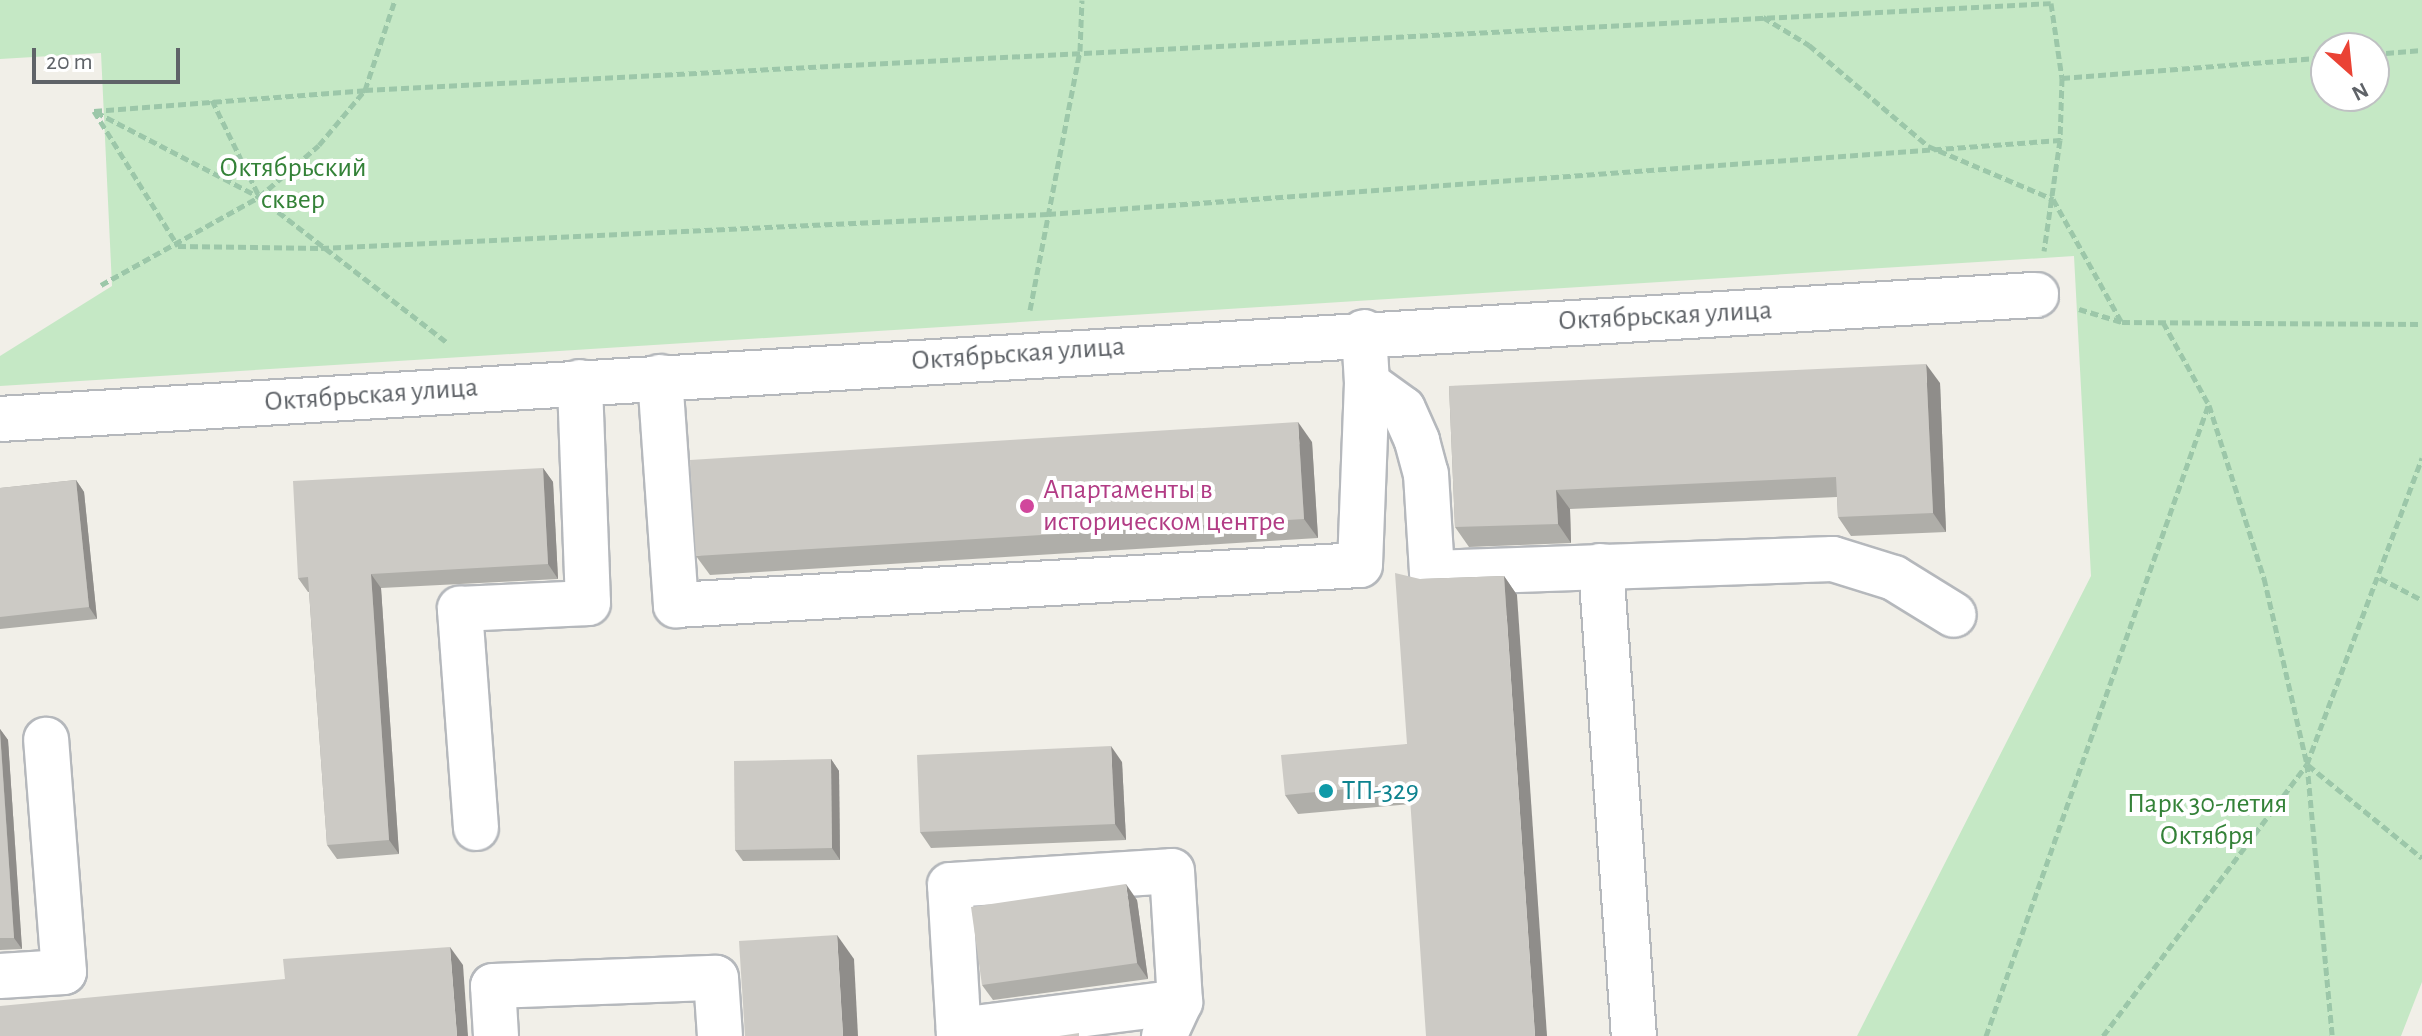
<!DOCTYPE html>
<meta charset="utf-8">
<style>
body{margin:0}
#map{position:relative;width:2422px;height:1036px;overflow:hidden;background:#f1efe8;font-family:"Alegreya Sans",sans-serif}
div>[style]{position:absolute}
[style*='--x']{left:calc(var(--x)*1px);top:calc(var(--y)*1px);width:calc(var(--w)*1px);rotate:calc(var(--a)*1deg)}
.green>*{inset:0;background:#c5e8c5}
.path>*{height:5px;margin-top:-2.5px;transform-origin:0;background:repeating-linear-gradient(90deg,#9cc7a9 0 8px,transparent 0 12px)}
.roads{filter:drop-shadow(2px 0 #b5b8bc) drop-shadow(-2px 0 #b5b8bc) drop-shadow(0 2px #b5b8bc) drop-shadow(0 -2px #b5b8bc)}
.minor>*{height:44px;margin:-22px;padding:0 22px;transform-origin:22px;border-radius:22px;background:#fff}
.wall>*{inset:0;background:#afaea9}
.shaded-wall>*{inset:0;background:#8f8d8a}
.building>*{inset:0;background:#cccac5}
.dots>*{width:22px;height:22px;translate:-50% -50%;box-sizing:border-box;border:4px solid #fff;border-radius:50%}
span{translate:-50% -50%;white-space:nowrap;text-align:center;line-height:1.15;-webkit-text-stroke:8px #fff;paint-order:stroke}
.park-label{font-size:28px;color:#348238}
.street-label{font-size:28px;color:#5f6368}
.hotel-label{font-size:28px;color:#b23c85}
.left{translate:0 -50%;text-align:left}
.culture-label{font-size:28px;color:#0d838f}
.north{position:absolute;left:2310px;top:32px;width:80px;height:80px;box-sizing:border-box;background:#fff;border:2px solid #bfc1c3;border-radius:50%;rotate:153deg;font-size:22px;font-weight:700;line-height:32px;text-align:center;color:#5f6368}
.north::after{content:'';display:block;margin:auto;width:28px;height:36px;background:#ea4335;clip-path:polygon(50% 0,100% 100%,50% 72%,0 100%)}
.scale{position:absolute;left:32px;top:48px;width:148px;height:36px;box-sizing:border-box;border:4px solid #5f6368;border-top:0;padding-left:10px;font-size:24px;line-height:28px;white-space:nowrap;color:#5f6368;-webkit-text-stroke:6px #fff;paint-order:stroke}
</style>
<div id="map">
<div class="green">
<i style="clip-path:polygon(evenodd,0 0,2422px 0,2422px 982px,2401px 1036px,1857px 1036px,2091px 576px,2074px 256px,0 386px,0 356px,112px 286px,101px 53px,0 59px,0 0,2374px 48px,2374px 96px,2326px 96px,2326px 48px,2374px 48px)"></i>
</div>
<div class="path">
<i style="--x:1763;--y:17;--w:54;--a:31.3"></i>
<i style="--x:1809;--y:45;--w:156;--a:40.3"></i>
<i style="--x:1928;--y:146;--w:136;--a:23"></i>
<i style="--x:2053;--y:199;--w:140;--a:60.9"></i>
<i style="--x:2374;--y:54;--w:48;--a:-4.8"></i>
<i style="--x:2062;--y:78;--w:265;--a:-4.5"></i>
<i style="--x:212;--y:100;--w:107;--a:63.9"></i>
<i style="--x:94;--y:111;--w:272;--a:-4.4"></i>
<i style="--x:365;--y:90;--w:1688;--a:-2.95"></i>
<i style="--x:2051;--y:3;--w:76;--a:81.7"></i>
<i style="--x:2062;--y:78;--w:62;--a:91.8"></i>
<i style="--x:2060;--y:140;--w:112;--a:98.2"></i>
<i style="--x:94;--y:111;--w:159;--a:58.1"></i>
<i style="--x:178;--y:246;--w:143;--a:0.8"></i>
<i style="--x:321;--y:248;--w:728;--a:-2.68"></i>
<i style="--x:1048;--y:214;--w:1015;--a:-4.18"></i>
<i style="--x:96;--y:112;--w:184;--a:27.5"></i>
<i style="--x:259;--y:197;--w:239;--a:37.7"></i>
<i style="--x:101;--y:285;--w:181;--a:-29.1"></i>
<i style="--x:259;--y:197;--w:79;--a:-40.9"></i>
<i style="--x:319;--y:145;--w:72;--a:-50.1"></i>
<i style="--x:365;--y:90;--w:95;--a:-71.6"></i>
<i style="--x:2079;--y:309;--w:45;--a:16.8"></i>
<i style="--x:2122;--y:322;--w:300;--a:0.4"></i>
<i style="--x:1030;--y:310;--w:264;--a:-79.1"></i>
<i style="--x:1080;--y:51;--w:51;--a:-87.8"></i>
<i style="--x:2163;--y:322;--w:95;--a:61"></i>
<i style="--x:2209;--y:405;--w:182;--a:72.4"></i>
<i style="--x:2264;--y:578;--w:191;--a:77"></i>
<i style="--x:2307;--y:764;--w:273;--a:84.7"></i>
<i style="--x:2380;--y:578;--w:47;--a:27.6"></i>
<i style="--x:2308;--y:765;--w:147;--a:39.2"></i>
<i style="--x:1986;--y:1036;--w:668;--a:-70.59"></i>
<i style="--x:2103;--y:1036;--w:340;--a:-53.1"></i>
<i style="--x:2307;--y:764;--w:327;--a:-69.4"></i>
</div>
<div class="roads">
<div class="minor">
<i style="--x:660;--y:377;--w:229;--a:86"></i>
<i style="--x:676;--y:605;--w:685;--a:-3.35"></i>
<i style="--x:1360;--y:565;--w:182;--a:-87.8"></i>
<i style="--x:1367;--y:383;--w:51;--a:-93.4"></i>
<i style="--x:1367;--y:383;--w:44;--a:35.8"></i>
<i style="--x:1403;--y:409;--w:35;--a:66"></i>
<i style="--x:1417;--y:441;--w:34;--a:75"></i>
<i style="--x:1426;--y:474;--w:99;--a:86.5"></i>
<i style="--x:1432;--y:573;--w:401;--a:-2"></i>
<i style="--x:1833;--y:559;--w:64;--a:17.3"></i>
<i style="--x:1894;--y:578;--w:70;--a:31.7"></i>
<i style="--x:0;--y:419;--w:2040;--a:-3.49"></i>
<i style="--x:1601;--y:566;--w:471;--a:86"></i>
<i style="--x:476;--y:828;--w:220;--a:-94.2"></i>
<i style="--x:460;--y:609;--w:128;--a:-2.7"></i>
<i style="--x:588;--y:603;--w:221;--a:-92.1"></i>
<i style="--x:0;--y:976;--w:64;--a:-3.6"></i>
<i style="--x:64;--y:972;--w:233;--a:-94.4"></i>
<i style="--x:959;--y:1030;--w:223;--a:-7.2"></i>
<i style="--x:496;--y:1036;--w:50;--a:-93.4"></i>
<i style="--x:493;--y:986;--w:223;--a:-2.1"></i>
<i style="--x:716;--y:978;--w:58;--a:86.1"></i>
<i style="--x:959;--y:1036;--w:151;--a:-93.4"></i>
<i style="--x:950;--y:885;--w:222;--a:-3.6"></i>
<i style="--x:1172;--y:871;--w:131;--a:86.5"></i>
<i style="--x:1180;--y:1002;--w:38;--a:115"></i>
</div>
</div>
<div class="wall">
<i style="clip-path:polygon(1940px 383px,1946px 532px,1851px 536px,1838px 517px,1837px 497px,1570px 509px,1571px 543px,1469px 547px,1455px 527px,1449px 386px)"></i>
<i style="clip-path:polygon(1312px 442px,1318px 538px,710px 575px,696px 556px)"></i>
<i style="clip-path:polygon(543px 468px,553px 482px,558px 579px,381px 588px,399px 854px,337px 859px,327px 845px,309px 592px,308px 592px,298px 578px)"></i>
<i style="clip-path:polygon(76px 480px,84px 492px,97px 619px,0 629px,0 488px)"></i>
<i style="clip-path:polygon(1504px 576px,1517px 595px,1411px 804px,1298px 814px,1285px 795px,1407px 744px,1420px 579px)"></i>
<i style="clip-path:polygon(0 729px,8px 740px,22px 949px,0 950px)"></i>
<i style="clip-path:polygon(831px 759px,839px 771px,840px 860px,743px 861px,735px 850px)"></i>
<i style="clip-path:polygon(1122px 762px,1126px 840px,931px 848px,920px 832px)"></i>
<i style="clip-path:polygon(1137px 900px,1148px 979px,993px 1000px,982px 985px)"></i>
</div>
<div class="shaded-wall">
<i style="clip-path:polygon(1926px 364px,1940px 383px,1946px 532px,1933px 513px)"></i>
<i style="clip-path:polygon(1298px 422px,1312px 442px,1318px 538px,1304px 519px)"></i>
<i style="clip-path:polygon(543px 468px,553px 482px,558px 579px,548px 564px)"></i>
<i style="clip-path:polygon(76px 480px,84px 492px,97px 619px,89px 607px)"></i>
<i style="clip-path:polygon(1556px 490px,1570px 509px,1571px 543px,1558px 524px)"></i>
<i style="clip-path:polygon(371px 574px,381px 588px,399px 854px,389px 840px)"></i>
<i style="clip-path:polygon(1504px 576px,1517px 595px,1547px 1036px,1535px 1036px)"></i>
<i style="clip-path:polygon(0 729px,8px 740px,22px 949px,14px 938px)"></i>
<i style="clip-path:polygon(1111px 746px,1122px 762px,1126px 840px,1115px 824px)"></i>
<i style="clip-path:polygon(831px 759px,839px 771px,840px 860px,832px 848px)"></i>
<i style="clip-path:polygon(1126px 884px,1137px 900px,1148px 979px,1137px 963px)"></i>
<i style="clip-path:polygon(837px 935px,854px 959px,858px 1036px,843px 1036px)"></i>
<i style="clip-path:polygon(450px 947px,463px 965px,468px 1036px,457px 1036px)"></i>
</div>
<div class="building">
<i style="clip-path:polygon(1926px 364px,1933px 513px,1838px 517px,1836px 477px,1556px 490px,1558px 524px,1455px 527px,1449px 386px)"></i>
<i style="clip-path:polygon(1298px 422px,1304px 519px,696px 556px,690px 460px)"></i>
<i style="clip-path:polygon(543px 468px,548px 564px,371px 574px,389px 840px,327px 845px,308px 577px,298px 578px,293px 481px)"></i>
<i style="clip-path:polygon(76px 480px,89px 607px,0 617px,0 488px)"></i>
<i style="clip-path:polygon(1395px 573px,1420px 579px,1504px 576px,1535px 1036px,1426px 1036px,1409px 783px,1285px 795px,1281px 755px,1407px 744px)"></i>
<i style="clip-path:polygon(0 733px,14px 938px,0 938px)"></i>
<i style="clip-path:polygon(1111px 746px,1115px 824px,920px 832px,917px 755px)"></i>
<i style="clip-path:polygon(831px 759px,832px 848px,735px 850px,734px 761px)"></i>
<i style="clip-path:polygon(1126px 884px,1137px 963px,982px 985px,971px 907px)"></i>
<i style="clip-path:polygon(837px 935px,843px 1036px,745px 1036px,739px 941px)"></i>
<i style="clip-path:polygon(450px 947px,457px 1036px,0 1036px,0 1006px,285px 979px,283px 959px)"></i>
<i style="clip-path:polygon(1079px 1033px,1079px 1036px,1059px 1036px)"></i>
</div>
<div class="dots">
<i style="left:1027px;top:506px;background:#d1479c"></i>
<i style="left:1326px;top:791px;background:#0f9aa8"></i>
</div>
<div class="park-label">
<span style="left:293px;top:184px">Октябрьский<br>сквер</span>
<span style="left:2207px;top:820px">Парк 30-летия<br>Октября</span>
</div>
<div class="street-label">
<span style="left:1665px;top:316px;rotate:-3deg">Октябрьская улица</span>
<span style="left:1018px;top:354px;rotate:-4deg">Октябрьская улица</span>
<span style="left:371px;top:395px;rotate:-4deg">Октябрьская улица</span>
</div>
<div class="hotel-label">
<span class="left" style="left:1043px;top:506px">Апартаменты в<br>историческом центре</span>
</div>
<div class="culture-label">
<span class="left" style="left:1342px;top:791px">ТП-329</span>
</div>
<div class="north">N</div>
<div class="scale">20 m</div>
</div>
